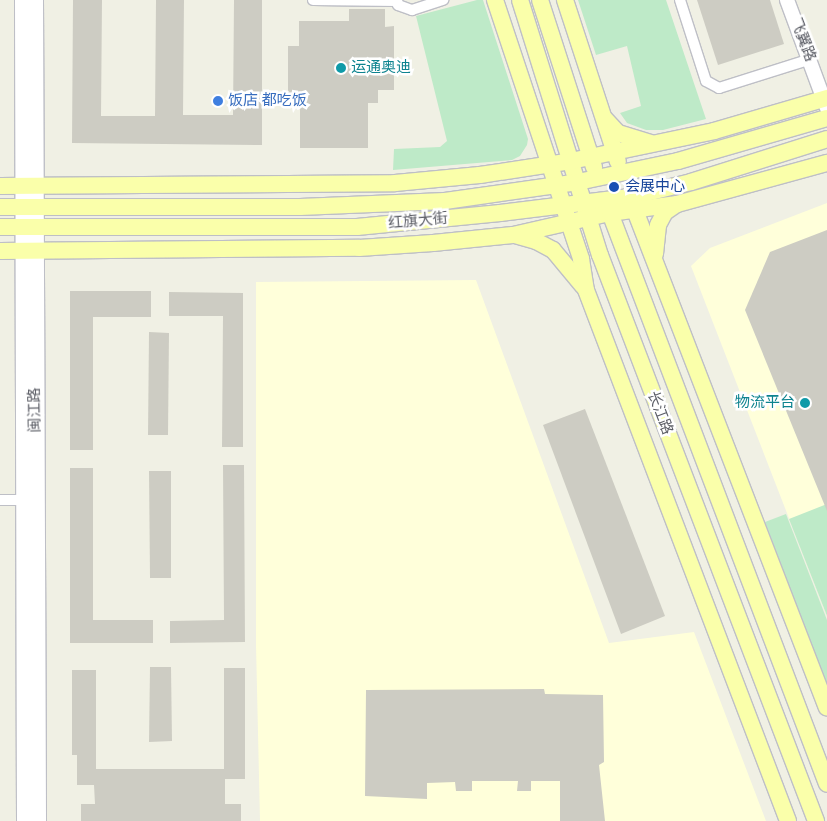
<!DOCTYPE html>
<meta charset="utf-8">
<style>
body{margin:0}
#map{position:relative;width:827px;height:821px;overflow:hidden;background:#f0f0e4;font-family:Figtree,"Noto Sans SC",sans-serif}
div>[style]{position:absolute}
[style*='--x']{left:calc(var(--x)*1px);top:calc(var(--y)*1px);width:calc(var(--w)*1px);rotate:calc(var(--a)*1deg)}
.commercial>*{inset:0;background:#ffffda}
.green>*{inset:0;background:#beeac8}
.building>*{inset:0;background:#cdccc3}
.roads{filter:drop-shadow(1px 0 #bebfc6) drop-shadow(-1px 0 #bebfc6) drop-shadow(0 1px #bebfc6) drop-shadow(0 -1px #bebfc6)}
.minor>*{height:10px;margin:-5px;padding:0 5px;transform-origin:5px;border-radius:5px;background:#fff}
.tertiary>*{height:14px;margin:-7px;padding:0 7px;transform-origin:7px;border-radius:7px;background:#fff}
.secondary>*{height:15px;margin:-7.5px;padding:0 7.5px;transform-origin:7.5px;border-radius:7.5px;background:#fff}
.primary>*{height:16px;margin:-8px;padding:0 8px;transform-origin:8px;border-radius:8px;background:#faffaa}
.dots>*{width:14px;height:14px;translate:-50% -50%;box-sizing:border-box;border:2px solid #fff;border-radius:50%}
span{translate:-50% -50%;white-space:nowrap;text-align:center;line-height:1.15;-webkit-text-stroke:5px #fff;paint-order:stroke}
.street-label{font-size:15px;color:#5c5e66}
.culture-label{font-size:15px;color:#0d838f}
.left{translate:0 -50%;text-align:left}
.right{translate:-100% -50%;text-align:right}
.shop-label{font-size:15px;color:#366cbe}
.transit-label{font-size:15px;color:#164399}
</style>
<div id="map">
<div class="commercial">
<i style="clip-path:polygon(827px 203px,827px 616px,691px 266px,710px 248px)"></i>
<i style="clip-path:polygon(476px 280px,609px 643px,694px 632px,766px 821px,260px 821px,256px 645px,256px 282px)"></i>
</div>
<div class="green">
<i style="clip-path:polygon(477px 0,483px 0,528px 139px,527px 145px,520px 156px,512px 160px,393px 170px,394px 149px,440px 147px,447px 141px,416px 16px)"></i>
<i style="clip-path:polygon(578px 0,666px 0,706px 119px,663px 130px,646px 130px,627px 123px,620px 113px,641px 106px,627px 46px,596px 55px)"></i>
<i style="clip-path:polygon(827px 504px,827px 616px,789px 519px)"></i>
<i style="clip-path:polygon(786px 514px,827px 620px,827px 686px,765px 522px)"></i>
</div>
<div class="building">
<i style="clip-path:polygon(73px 0,102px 0,101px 116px,155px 116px,156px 0,184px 0,183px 115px,233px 115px,234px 0,262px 0,262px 145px,72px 143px)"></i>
<i style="clip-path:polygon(697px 0,770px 0,784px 44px,718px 65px)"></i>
<i style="clip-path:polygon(349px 9px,385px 9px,385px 27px,394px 26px,394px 90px,378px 90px,378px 103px,368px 103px,368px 148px,300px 148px,300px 107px,288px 107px,288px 46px,299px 46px,299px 21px,349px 21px)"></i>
<i style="clip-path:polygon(827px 230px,827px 511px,745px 310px,770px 252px)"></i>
<i style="clip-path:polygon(70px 291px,151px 291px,151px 317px,93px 317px,93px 450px,70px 450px)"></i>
<i style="clip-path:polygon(169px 292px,243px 293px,243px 447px,222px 447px,223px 316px,169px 316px)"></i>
<i style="clip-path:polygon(149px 332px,169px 333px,168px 435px,148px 435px)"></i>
<i style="clip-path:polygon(585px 409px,665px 616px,621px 634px,543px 425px)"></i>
<i style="clip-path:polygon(223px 465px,244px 465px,245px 642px,170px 643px,170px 621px,224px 620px)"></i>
<i style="clip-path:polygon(70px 468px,93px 468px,93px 620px,153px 620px,153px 643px,70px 643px)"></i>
<i style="clip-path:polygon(149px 471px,171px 471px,171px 578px,150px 578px)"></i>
<i style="clip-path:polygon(150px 667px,171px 667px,172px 741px,149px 742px)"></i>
<i style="clip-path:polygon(224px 668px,245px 668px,245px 779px,225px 779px,225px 804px,241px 804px,241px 821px,81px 821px,81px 804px,95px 804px,94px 785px,77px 785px,77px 755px,72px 755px,72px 670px,96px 670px,96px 769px,224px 769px)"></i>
<i style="clip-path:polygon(544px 689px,545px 694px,603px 695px,604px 762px,599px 765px,605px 821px,560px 821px,560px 781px,531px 781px,531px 791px,517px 791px,518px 781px,472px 781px,472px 791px,456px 791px,455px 782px,427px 783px,427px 799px,365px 796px,366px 690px)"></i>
</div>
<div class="roads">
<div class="minor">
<i style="--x:313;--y:0;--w:84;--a:0.7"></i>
<i style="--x:397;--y:0;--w:5;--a:79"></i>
<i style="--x:398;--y:5;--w:15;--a:20"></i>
<i style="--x:412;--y:10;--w:33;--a:-18"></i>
<i style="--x:680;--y:0;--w:85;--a:72.2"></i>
<i style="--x:706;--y:81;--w:15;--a:28"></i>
<i style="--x:719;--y:88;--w:96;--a:-17.5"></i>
<i style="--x:0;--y:500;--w:27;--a:0"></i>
</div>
<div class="tertiary">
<i style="--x:787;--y:0;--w:115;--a:69.7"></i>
</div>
<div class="secondary">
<i style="--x:22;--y:0;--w:821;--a:89.86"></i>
<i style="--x:35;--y:0;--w:821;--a:89.79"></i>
</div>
<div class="primary">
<i style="--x:495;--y:0;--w:273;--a:71.6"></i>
<i style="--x:581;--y:259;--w:31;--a:81"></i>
<i style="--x:586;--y:290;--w:568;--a:69.17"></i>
<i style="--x:520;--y:0;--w:267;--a:72.6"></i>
<i style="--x:600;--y:255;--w:606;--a:69.11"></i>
<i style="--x:540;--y:0;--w:176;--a:72.1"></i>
<i style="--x:565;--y:0;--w:170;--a:71.9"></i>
<i style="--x:605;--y:119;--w:19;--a:47"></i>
<i style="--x:618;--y:133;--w:34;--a:17"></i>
<i style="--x:0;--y:186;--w:395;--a:-0.4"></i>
<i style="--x:395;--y:183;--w:85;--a:-5.4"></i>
<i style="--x:480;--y:175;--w:92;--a:-8.7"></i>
<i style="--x:571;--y:161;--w:146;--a:-11.8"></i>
<i style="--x:714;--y:131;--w:118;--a:-16.3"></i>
<i style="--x:631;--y:200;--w:544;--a:68.9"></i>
<i style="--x:607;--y:205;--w:619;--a:69.19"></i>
<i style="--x:0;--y:207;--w:300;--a:0"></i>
<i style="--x:300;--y:207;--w:145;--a:-2.4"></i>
<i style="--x:445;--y:201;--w:134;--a:-8.1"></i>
<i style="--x:578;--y:182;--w:102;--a:-11.9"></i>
<i style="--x:678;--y:161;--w:155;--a:-16.1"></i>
<i style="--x:0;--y:227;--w:357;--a:0"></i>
<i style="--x:357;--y:227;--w:144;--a:-5.6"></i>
<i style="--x:500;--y:213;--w:131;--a:-7"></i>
<i style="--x:630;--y:197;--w:63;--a:-13.8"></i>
<i style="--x:691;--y:182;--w:143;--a:-17.5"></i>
<i style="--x:515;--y:235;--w:22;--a:16"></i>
<i style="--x:536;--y:241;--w:19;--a:28"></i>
<i style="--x:553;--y:250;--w:47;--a:50.2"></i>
<i style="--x:0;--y:251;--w:359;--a:-0.5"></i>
<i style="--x:359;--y:248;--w:74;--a:-3.9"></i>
<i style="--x:433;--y:243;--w:80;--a:-5.7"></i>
<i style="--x:513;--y:235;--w:99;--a:-12.8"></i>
<i style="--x:610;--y:213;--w:68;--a:-7.7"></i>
<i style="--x:677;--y:204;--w:156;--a:-15.3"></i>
<i style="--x:655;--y:254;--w:29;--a:-84"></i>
<i style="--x:658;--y:225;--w:15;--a:-62"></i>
<i style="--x:665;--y:212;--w:14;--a:-34"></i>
</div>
</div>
<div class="dots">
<i style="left:341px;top:68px;background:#0f9aa8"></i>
<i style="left:218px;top:101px;background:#3f7fe0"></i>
<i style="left:614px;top:187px;background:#1a4fb4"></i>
<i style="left:805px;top:403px;background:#0f9aa8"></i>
</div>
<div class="street-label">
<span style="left:803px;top:40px;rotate:69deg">飞翼路</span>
<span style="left:418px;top:221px;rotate:-5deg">红旗大街</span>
<span style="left:35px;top:410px;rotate:-91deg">闽江路</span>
<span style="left:660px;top:413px;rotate:69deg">长江路</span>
</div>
<div class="culture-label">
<span class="left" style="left:351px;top:68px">运通奥迪</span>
<span class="right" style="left:795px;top:403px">物流平台</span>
</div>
<div class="shop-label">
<span class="left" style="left:228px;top:101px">饭店 都吃饭</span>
</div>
<div class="transit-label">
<span class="left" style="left:625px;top:187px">会展中心</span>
</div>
</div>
